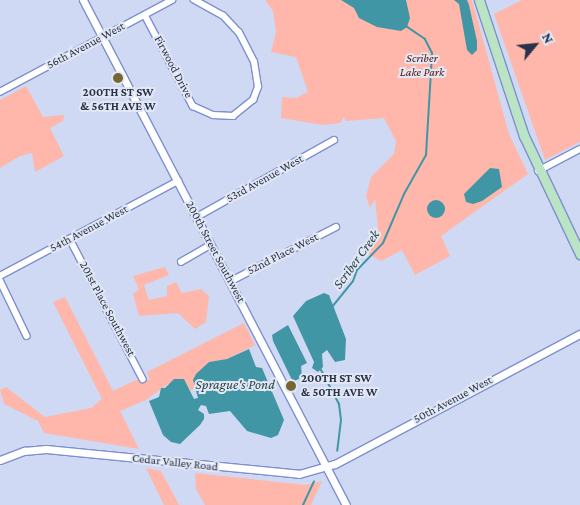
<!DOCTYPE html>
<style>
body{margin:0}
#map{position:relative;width:580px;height:505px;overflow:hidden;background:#d0d9f4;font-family:"Crimson Pro",serif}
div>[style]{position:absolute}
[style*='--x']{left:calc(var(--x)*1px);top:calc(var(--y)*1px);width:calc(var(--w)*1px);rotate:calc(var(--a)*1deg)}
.green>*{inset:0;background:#feb7aa}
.water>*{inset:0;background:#4196a5}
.round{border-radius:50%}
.stream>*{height:2px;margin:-1px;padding:0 1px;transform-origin:1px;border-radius:1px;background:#4196a5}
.roads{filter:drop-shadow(1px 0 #7d90ce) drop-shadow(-1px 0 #7d90ce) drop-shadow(0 1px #7d90ce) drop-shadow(0 -1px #7d90ce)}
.minor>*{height:5.5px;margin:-2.75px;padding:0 2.75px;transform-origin:2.75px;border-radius:2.75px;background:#fff}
.tertiary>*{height:7px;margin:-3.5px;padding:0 3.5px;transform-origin:3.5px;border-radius:3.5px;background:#fff}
.primary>*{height:9px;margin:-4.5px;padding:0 4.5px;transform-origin:4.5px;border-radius:4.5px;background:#bae4c3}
.dots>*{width:14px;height:14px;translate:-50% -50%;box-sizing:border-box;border:2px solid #e2e7f4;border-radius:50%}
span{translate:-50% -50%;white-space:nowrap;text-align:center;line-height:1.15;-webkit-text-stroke:4px #e2e7f4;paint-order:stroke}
.street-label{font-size:12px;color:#29314b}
.park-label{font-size:12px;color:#57120a;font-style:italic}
.poi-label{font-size:12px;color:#29314b;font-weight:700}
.left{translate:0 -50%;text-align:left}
.water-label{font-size:14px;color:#2a454a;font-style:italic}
.north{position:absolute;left:510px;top:20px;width:50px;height:50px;-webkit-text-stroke:4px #e2e7f4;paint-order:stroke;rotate:62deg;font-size:14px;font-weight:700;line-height:20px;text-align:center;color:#29314b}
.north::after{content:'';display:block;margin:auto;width:18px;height:22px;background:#29314b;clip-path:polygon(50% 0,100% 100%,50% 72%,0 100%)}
</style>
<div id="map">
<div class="green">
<i style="clip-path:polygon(265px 0,472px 0,509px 134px,528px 174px,441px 236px,450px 256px,415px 275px,402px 250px,381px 261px,365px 252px,378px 228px,375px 199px,370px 208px,366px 196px,371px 177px,394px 154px,396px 141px,384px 118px,346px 121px,344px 117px,340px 123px,323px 125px,281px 118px,282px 97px,296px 98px,308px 92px,296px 57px,271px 52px,276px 32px,273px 11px)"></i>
<i style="clip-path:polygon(522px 0,580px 0,580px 142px,545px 160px,494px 14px)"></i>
<i style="clip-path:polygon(26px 86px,43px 117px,64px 115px,63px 121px,50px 128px,64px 156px,35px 172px,32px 153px,20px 156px,0 168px,0 100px)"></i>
<i style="clip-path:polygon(165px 267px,169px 275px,144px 285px,149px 300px,167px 296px,167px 286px,176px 282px,182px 293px,201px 289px,209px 296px,206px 322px,195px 329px,178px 313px,139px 316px,133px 294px,139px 289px,133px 276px)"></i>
<i style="clip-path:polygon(65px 297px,113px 391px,136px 380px,150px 380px,147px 372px,244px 323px,255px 345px,227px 359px,209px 362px,193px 380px,196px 389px,190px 390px,184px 379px,168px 384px,146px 400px,120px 411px,139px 449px,44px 433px,38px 421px,4px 404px,0 390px,6px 387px,45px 417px,91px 408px,102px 399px,53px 302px)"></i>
<i style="clip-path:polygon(146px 468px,161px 471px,179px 505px,164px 505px)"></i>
<i style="clip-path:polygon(195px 473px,306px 485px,322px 481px,311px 505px,205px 505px,196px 489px)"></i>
</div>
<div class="water">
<i style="clip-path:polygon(341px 0,406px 0,410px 18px,407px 27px,401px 31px,377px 27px,359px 18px,354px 8px)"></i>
<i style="clip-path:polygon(454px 0,467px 0,469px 5px,477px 41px,477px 50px,472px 55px,467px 50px,459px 4px)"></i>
<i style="clip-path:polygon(490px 168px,499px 169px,502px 187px,482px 201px,473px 204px,466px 202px,464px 194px)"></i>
<i class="round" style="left:427px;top:200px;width:18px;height:18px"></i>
<i style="clip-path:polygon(324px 293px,329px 295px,346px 339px,345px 360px,335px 362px,327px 350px,322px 354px,323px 367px,318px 372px,312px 368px,314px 362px,293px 316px,306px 301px)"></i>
<i style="clip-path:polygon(288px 325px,307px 363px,301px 366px,302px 377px,293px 382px,273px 341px,272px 335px)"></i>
<i style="clip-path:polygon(249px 349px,256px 367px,262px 368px,284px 420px,278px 435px,271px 438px,247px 431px,230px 411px,209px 414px,206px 406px,201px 405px,198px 410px,204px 414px,204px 419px,200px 425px,180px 444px,171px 442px,163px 435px,149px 401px,159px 397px,161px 388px,165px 388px,174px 379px,184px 379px,194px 399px,198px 398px,193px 380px,196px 374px,209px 362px,227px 359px)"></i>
</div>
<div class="stream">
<i style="--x:332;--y:307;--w:33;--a:-51"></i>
<i style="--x:353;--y:281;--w:12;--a:-70"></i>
<i style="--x:357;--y:270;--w:37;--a:-46"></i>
<i style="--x:383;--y:243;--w:53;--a:-66.8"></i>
<i style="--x:404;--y:194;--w:45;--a:-60.6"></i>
<i style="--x:426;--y:155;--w:102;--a:-86.6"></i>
<i style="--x:432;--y:53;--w:16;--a:-117"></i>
<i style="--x:425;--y:39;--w:22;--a:-146"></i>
<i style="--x:320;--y:368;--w:41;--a:62.2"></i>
<i style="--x:339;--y:404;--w:16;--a:83"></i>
<i style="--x:341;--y:420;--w:31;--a:97"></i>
<i style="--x:303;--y:505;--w:26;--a:-65"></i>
</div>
<div class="roads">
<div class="minor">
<i style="--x:145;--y:15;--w:103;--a:62.2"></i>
<i style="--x:193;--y:106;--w:22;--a:24"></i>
<i style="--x:213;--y:115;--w:20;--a:3"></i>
<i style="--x:233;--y:116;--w:26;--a:-39"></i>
<i style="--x:253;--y:100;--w:14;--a:-69"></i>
<i style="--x:258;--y:87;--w:25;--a:-99"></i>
<i style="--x:254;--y:62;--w:33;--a:-117"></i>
<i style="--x:239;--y:33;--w:23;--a:-133"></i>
<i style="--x:223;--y:16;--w:33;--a:-151"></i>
<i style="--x:0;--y:92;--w:195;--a:-28.1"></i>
<i style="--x:538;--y:171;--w:47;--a:-27.6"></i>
<i style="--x:197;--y:217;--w:157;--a:-29.3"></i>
<i style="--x:70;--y:239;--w:158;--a:62.5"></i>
<i style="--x:181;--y:262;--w:34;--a:-30"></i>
<i style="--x:0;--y:276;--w:202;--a:-28.1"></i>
<i style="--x:0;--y:280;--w:62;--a:64.3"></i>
<i style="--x:231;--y:281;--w:118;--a:-27.2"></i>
</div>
<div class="tertiary">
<i style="--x:83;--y:0;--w:569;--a:62.49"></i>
<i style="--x:0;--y:460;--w:26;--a:-21"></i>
<i style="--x:24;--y:451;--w:22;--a:-5"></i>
<i style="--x:46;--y:449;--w:254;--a:5.6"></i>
<i style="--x:299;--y:474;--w:37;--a:-16"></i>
<i style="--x:335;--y:464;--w:277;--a:-28"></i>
</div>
<div class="primary">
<i style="--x:479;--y:0;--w:143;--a:71.7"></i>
<i style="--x:524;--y:136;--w:131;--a:64.6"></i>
</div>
</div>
<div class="dots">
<i style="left:118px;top:78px;background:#776634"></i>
<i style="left:291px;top:386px;background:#776634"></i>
</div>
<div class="street-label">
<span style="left:86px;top:46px;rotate:-28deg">56th Avenue West</span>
<span style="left:173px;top:67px;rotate:62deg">Firwood Drive</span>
<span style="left:265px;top:179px;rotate:-29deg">53rd Avenue West</span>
<span style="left:89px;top:229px;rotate:-28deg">54th Avenue West</span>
<span style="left:215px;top:252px;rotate:62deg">200th Street Southwest</span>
<span style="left:283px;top:254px;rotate:-27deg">52nd Place West</span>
<span style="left:107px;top:309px;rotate:62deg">201st Place Southwest</span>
<span style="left:453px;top:400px;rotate:-28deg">50th Avenue West</span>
<span style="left:175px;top:463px;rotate:6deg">Cedar Valley Road</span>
</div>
<div class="park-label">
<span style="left:422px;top:66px">Scriber<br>Lake Park</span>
</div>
<div class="poi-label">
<span style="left:118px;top:100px">200TH ST SW<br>&amp; 56TH AVE W</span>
<span class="left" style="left:301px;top:386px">200TH ST SW<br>&amp; 50TH AVE W</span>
</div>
<div class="water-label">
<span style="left:356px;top:259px;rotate:-54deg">Scriber Creek</span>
<span style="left:235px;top:384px">Sprague's Pond</span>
</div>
<div class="north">N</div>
</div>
